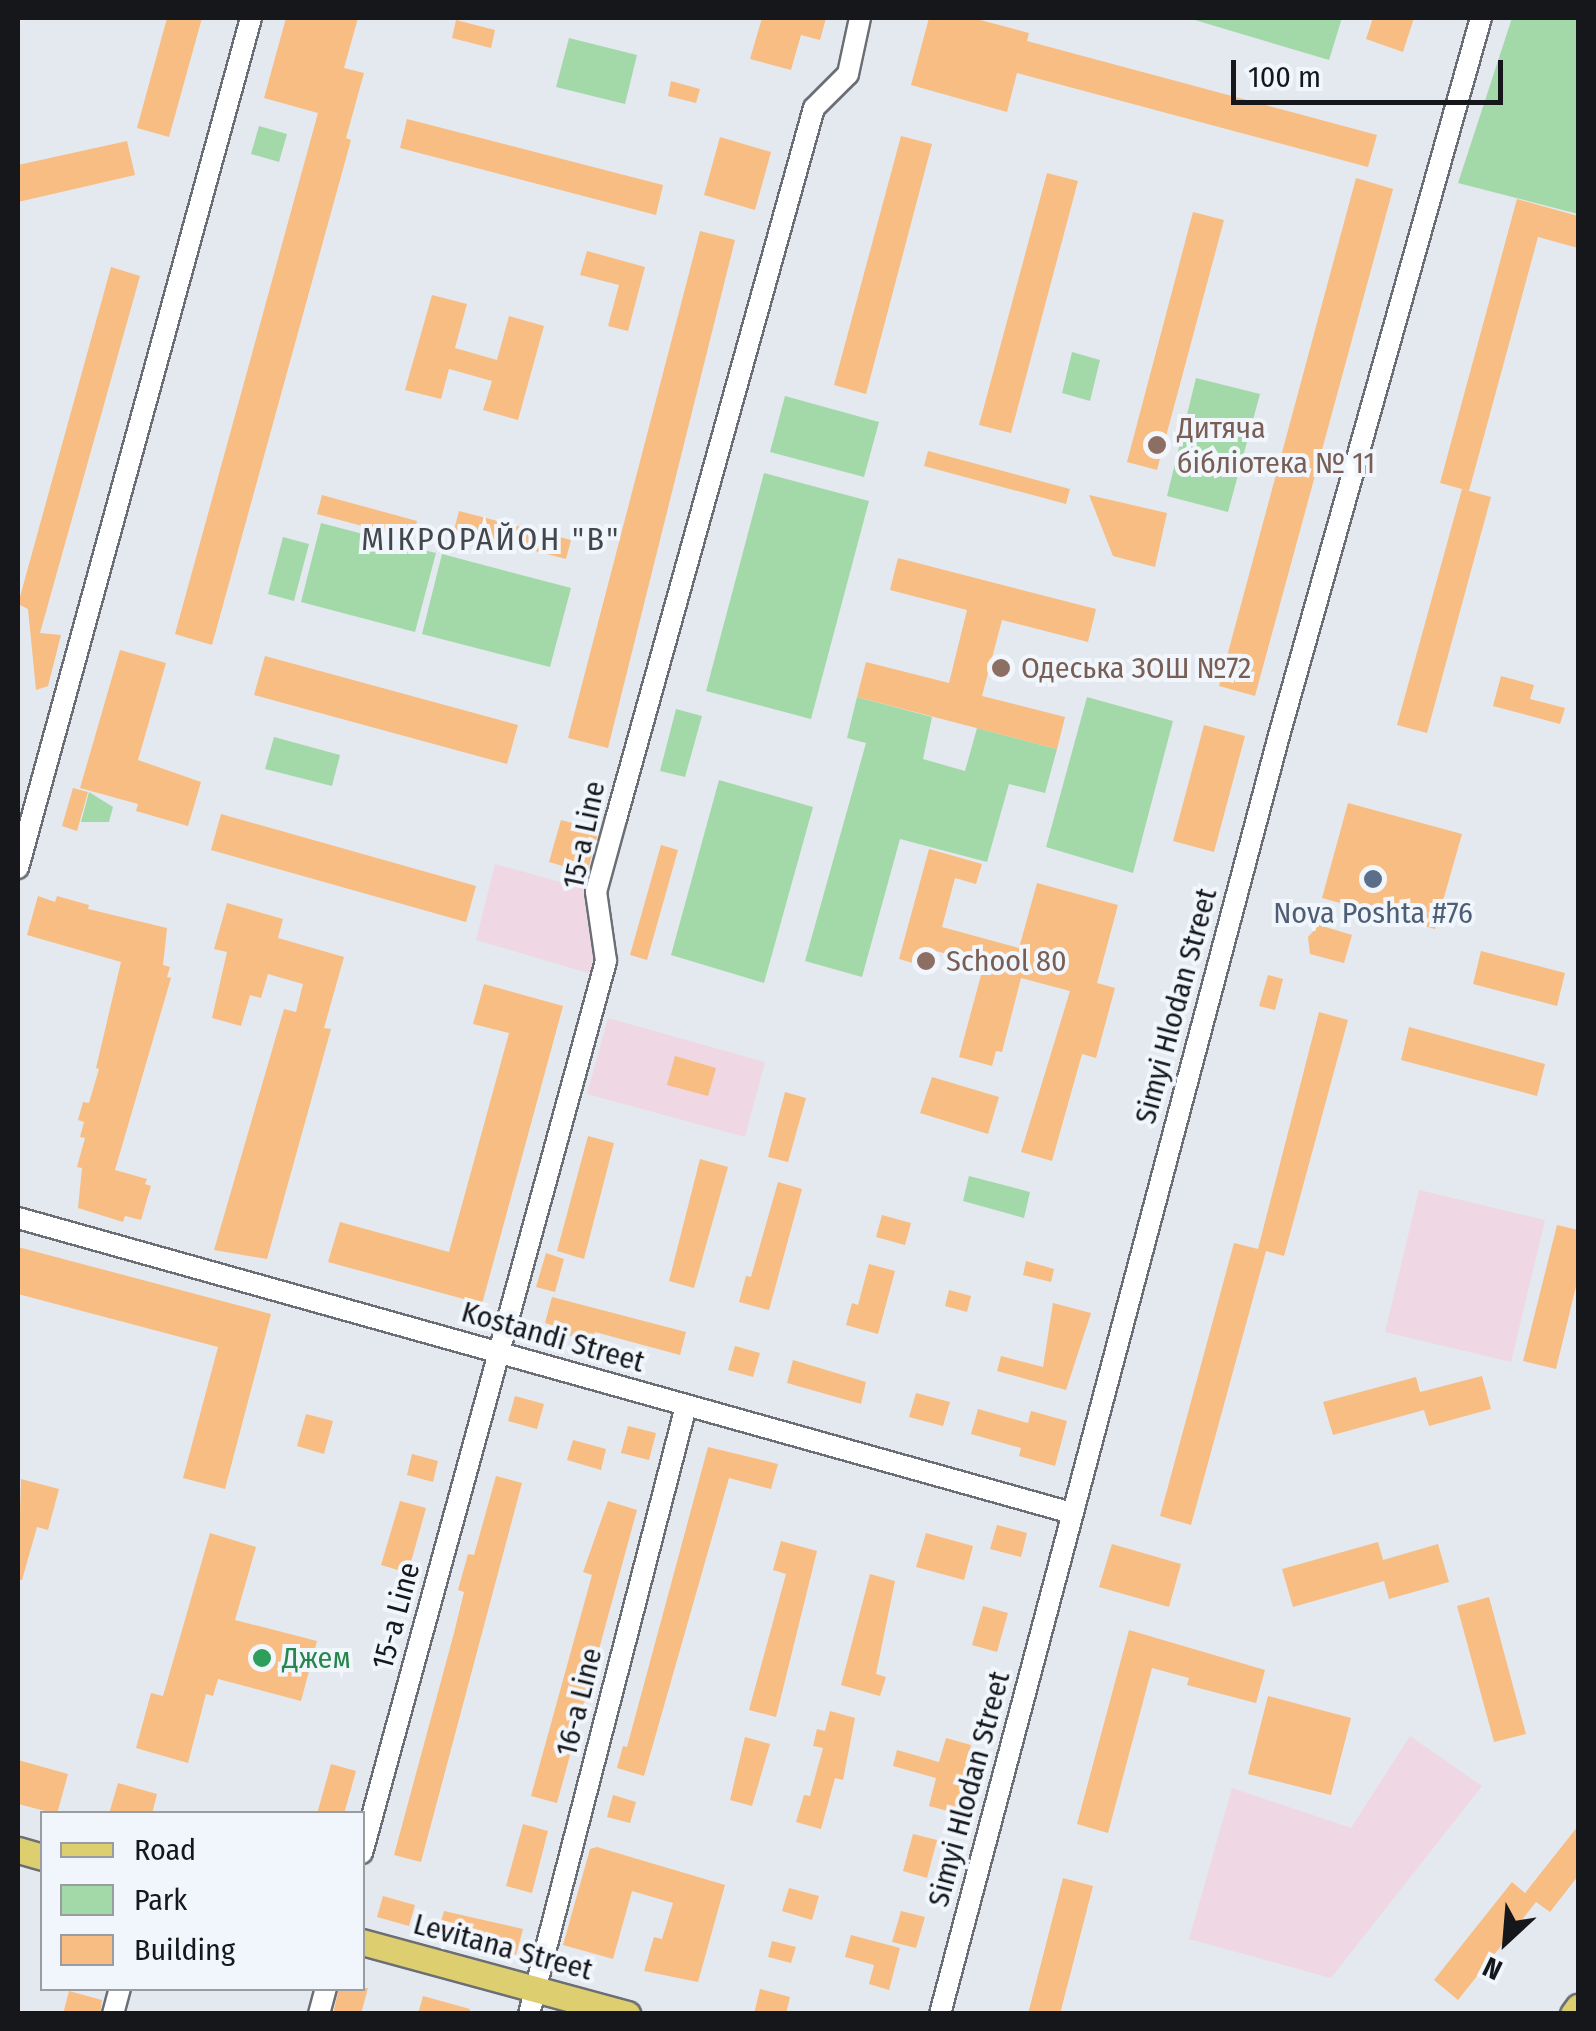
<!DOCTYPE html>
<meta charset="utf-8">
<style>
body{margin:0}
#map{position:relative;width:1596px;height:2031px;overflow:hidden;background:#e4e9ef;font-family:"Fira Sans Condensed",sans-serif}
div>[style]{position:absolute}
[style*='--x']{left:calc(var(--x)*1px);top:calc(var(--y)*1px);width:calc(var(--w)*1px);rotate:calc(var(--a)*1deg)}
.industrial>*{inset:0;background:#efd7e3}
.green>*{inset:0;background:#a3d9a8}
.building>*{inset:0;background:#f8bd82}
.roads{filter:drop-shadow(2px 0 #6b6f75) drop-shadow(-2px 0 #6b6f75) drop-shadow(0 2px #6b6f75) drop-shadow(0 -2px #6b6f75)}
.minor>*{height:20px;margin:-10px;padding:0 10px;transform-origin:10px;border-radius:10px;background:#fff}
.major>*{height:25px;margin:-12.5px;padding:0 12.5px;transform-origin:12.5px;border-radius:12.5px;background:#ddce70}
.dots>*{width:28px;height:28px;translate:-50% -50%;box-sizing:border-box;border:5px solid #f1f6fd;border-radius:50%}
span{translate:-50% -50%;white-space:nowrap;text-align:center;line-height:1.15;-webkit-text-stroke:8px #f1f6fd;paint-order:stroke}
.education-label{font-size:30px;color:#785e54}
.left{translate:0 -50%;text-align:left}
.street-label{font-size:30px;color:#16171a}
.service-label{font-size:30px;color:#4e5e75}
.leisure-label{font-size:30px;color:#27864d}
.neighbourhood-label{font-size:32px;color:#43474c;letter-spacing:2.5px}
.frame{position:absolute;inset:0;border:20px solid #16171a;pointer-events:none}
.legend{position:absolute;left:40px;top:1811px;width:325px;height:180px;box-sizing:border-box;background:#f1f6fd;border:2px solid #999da2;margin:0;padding:12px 18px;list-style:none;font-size:30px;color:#16171a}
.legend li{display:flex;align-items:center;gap:20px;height:50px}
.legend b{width:50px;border:2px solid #999da2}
.north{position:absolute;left:1456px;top:1891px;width:100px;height:100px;-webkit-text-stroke:8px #f1f6fd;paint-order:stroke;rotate:206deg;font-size:28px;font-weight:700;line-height:40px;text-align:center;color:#16171a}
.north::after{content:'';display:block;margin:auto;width:35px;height:45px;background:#16171a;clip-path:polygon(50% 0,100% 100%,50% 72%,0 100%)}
.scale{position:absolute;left:1231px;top:60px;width:272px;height:45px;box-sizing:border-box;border:5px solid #16171a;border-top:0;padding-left:12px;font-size:30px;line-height:35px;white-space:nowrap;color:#16171a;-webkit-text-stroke:8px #f1f6fd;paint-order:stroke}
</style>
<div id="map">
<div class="industrial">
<i style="clip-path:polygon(495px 864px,596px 892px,602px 977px,476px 940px)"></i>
<i style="clip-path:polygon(608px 1018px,765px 1062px,745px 1137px,587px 1094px)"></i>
<i style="clip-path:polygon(1419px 1190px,1545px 1220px,1511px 1362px,1385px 1332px)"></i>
<i style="clip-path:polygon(1410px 1736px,1482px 1786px,1331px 1978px,1189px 1939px,1232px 1788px,1351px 1828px)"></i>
</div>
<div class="green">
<i style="clip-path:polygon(1188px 18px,1342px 18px,1329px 60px)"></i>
<i style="clip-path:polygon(1512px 18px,1578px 18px,1578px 214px,1458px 183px)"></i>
<i style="clip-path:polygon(569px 38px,637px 55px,625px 104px,556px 87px)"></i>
<i style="clip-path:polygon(259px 126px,287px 134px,279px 162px,251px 154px)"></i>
<i style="clip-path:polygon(1072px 352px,1100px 360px,1090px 401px,1062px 393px)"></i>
<i style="clip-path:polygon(1196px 378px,1260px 394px,1228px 512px,1167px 496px)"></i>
<i style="clip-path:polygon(785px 396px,879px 422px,864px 477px,770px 452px)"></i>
<i style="clip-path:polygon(764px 473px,869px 501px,811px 719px,706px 691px)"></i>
<i style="clip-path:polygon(321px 523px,436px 553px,415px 632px,301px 602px)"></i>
<i style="clip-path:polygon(283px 537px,309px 544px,294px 601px,268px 594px)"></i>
<i style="clip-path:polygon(442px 554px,571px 588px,550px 667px,422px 634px)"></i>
<i style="clip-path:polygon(857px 697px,932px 717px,923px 759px,965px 771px,977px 728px,1057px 749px,1045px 793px,1009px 784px,987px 862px,900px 839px,862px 977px,805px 961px,866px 743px,847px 738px)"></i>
<i style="clip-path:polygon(1087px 697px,1173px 721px,1133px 873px,1046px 847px)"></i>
<i style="clip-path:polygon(676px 709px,702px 716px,685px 777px,660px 771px)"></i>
<i style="clip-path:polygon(274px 737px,340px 755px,332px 786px,265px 769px)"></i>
<i style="clip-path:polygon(719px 780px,813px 807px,764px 983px,671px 955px)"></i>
<i style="clip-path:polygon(89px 792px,113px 807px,109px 822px,81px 822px)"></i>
<i style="clip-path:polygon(969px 1176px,1030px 1192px,1024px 1218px,963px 1201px)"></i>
</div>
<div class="building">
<i style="clip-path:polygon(167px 18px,202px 18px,169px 137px,137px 128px)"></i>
<i style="clip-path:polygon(286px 18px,358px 18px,344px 68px,364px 73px,346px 138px,351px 140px,212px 645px,175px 634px,318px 113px,264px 98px)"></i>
<i style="clip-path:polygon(762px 18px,826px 18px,820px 40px,801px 35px,791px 70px,750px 59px)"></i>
<i style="clip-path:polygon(929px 18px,973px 18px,1029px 33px,1027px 41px,1377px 135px,1368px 167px,1017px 73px,1007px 112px,911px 85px)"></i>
<i style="clip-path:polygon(1373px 18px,1414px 18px,1403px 52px,1366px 39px)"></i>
<i style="clip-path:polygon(456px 20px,495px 30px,491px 48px,452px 38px)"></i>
<i style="clip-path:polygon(671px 81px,700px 89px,696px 103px,668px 96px)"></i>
<i style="clip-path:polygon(407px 119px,663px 185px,656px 215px,400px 148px)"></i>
<i style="clip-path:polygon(901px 136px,932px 144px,866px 394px,834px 385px)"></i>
<i style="clip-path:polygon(720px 137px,771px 152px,755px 210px,704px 195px)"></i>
<i style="clip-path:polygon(127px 141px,135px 175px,18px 202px,18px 165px)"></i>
<i style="clip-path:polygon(1047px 173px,1078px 181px,1011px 433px,979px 425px)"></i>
<i style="clip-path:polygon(1356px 178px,1393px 189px,1255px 696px,1219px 686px)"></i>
<i style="clip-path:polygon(1517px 199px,1578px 216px,1578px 248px,1538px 237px,1469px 491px,1440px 483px)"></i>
<i style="clip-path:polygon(1193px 212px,1224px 220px,1157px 470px,1127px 462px)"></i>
<i style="clip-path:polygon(700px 231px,735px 240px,608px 748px,568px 738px)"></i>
<i style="clip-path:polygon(587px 251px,645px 267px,628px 331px,608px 326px,619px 285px,580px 275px)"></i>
<i style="clip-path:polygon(111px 267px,140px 276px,40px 633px,61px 635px,48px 686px,36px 690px,28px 609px,18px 604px)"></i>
<i style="clip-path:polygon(432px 295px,467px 304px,455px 348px,497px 360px,509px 316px,544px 326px,518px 420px,483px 410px,492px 381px,449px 369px,441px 399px,405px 390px)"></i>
<i style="clip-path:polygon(928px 451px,1070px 489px,1066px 504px,924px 466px)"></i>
<i style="clip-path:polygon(1462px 489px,1491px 497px,1427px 733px,1397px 725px)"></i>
<i style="clip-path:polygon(322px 495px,417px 521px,412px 539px,317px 514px)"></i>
<i style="clip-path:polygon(1089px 495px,1167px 513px,1155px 567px,1113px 556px)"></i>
<i style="clip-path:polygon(459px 511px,571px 540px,566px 559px,454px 530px)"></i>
<i style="clip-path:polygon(898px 558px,1096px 609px,1088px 642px,1002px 620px,982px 696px,1065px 717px,1057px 749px,857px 697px,866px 662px,949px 683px,967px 610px,890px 590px)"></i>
<i style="clip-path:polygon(120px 650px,166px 663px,138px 760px,201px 782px,188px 826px,136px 811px,138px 804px,80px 788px)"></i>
<i style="clip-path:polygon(265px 656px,518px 725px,507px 764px,254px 695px)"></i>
<i style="clip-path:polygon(1501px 676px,1534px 685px,1530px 699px,1565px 708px,1560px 724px,1493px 706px)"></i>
<i style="clip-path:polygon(1204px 725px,1245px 736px,1214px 852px,1173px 841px)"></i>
<i style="clip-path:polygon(73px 788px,88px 792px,77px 831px,62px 826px)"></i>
<i style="clip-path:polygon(1348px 803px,1462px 834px,1435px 929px,1322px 898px)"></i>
<i style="clip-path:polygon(221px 814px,476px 886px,466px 922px,211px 850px)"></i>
<i style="clip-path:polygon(561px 820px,599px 830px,587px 873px,549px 862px)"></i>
<i style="clip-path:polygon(661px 845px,678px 850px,647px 960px,630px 955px)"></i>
<i style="clip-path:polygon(929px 849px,982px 864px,976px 884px,955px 878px,942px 927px,1019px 948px,1037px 883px,1118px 905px,1097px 983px,1115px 988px,1096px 1058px,1082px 1054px,1052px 1161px,1021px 1152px,1070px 991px,1021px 978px,1002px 1052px,996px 1051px,992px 1066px,959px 1057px,984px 964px,932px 950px,927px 967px,899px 959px)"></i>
<i style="clip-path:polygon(38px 896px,55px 902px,57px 896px,89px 905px,88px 909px,167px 928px,163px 965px,170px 967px,167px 977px,171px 978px,115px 1170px,147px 1179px,145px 1184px,151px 1186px,141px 1220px,125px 1216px,123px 1222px,78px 1208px,82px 1168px,77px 1167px,85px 1138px,80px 1137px,84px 1122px,78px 1120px,83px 1102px,89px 1103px,99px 1069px,96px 1068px,121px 962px,27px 935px)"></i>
<i style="clip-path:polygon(227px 903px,283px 919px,278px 938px,344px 957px,324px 1028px,331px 1029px,267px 1259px,214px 1250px,284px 1009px,296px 1012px,303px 984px,268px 974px,261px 998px,250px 995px,241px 1026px,212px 1018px,227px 952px,214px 949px)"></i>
<i style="clip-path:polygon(1319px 925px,1352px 935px,1344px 963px,1310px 954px,1308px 937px)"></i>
<i style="clip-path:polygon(1481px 951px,1565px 973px,1557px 1006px,1473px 984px)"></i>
<i style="clip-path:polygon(1268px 975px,1283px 979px,1275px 1010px,1259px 1006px)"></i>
<i style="clip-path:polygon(484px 984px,563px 1006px,482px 1304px,328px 1262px,340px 1222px,449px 1252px,509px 1033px,473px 1024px)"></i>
<i style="clip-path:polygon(1319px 1012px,1348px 1020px,1284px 1256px,1266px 1251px,1191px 1525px,1160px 1516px,1234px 1243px,1258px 1249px)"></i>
<i style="clip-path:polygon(1409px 1027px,1545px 1064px,1537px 1096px,1401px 1060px)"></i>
<i style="clip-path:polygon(675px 1056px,716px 1068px,708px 1096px,667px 1085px)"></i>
<i style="clip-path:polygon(932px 1077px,999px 1097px,988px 1134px,920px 1113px)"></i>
<i style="clip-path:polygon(785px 1092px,806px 1098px,788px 1162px,768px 1157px)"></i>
<i style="clip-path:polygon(588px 1136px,614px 1143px,584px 1259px,557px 1251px)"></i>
<i style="clip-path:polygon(700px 1159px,728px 1167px,694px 1288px,669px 1281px)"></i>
<i style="clip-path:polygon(778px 1182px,802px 1189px,769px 1310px,739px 1302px,746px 1276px,751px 1277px)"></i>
<i style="clip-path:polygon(882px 1215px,911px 1223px,905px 1245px,876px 1237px)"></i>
<i style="clip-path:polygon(1557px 1225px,1578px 1230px,1578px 1278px,1556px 1369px,1523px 1361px)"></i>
<i style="clip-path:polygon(18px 1247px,271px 1314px,225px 1489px,183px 1478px,218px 1347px,18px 1294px)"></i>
<i style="clip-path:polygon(546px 1253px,564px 1259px,555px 1292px,536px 1287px)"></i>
<i style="clip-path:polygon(1026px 1261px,1054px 1269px,1051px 1282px,1023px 1275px)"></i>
<i style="clip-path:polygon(869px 1264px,895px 1271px,878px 1334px,846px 1325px,852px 1303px,858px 1305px)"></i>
<i style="clip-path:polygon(949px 1290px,971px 1296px,967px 1312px,945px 1306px)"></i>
<i style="clip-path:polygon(552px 1297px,686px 1332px,680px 1355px,595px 1332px,592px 1342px,570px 1336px,571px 1331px,545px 1323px)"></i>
<i style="clip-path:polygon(1053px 1303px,1091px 1313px,1066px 1390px,997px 1371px,1001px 1356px,1043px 1367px)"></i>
<i style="clip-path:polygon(735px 1346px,760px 1353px,753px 1377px,728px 1370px)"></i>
<i style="clip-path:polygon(793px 1360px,866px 1382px,861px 1404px,787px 1383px)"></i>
<i style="clip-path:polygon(1482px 1376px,1491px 1409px,1429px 1426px,1424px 1410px,1333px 1435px,1323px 1402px,1416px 1377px,1420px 1392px)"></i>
<i style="clip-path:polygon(916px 1393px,950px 1402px,943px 1426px,909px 1417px)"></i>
<i style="clip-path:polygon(515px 1396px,544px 1404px,537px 1429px,508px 1421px)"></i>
<i style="clip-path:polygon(978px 1409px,1028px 1423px,1031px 1411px,1067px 1421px,1055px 1466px,1019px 1456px,1021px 1448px,971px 1434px)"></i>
<i style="clip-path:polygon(306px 1414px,333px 1421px,324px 1454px,297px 1446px)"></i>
<i style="clip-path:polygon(628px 1426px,656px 1433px,649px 1460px,621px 1453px)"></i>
<i style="clip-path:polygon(573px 1440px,606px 1449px,601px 1470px,567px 1460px)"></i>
<i style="clip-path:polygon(708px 1447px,778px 1464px,771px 1489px,729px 1478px,644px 1776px,617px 1768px,623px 1746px,627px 1747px)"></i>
<i style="clip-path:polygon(412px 1454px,438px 1461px,433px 1482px,407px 1475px)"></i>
<i style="clip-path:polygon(496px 1476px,522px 1483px,421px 1862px,394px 1855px,454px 1633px,464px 1592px,458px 1590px,468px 1554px,474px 1555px)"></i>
<i style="clip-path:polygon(21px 1479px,59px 1489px,48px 1530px,37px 1527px,22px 1580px,18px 1580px)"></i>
<i style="clip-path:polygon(400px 1501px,426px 1508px,408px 1573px,381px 1565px)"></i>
<i style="clip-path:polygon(608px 1501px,637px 1510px,557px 1803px,531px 1796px,592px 1575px,583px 1572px)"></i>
<i style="clip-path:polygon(997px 1525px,1027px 1533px,1021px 1557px,990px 1549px)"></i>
<i style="clip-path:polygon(210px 1533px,256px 1547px,235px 1620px,317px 1641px,301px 1701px,218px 1679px,213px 1696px,206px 1694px,188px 1763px,136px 1748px,151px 1693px,163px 1696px)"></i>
<i style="clip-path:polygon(926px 1533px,973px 1546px,964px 1580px,916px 1567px)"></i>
<i style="clip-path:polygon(781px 1541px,817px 1551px,776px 1717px,749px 1710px,786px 1574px,773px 1570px)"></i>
<i style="clip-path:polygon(1378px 1542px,1383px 1560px,1438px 1544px,1449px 1582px,1389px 1599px,1384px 1581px,1293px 1607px,1282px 1569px)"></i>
<i style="clip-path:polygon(1112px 1544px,1181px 1564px,1169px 1607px,1099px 1587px)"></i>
<i style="clip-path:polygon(870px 1574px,895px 1581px,876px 1674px,886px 1677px,880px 1696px,841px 1685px)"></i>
<i style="clip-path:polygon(1489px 1597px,1526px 1734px,1494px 1742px,1457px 1606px)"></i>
<i style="clip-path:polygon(983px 1606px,1008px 1613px,997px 1652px,972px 1645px)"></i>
<i style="clip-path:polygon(1129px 1630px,1265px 1670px,1256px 1703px,1187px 1685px,1189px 1678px,1152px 1668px,1108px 1833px,1077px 1824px)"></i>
<i style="clip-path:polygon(1268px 1696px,1351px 1718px,1331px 1795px,1248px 1774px)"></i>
<i style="clip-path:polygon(830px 1711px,855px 1718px,843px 1780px,835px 1778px,821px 1829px,796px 1822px,804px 1795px,810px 1796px,823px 1748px,813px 1746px,817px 1729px,825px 1731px)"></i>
<i style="clip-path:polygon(745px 1737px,770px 1744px,752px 1806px,730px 1800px)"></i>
<i style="clip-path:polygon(946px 1738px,971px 1745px,955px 1813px,929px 1806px,936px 1778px,893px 1766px,897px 1750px,939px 1762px)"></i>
<i style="clip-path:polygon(18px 1760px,68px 1774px,57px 1814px,18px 1804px)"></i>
<i style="clip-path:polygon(331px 1764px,356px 1771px,344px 1814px,317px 1814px)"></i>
<i style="clip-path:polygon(118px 1783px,157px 1794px,152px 1814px,109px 1814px)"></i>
<i style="clip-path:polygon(613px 1795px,636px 1802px,630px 1823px,607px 1817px)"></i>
<i style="clip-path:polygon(523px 1824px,548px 1831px,532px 1893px,506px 1886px)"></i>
<i style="clip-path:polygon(1578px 1826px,1578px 1876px,1550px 1912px,1536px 1902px,1458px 2000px,1434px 1980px,1512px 1882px,1525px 1893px)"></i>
<i style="clip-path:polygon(913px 1834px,937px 1840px,927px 1878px,903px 1871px)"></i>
<i style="clip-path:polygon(597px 1847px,725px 1885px,698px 1982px,644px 1971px,654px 1937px,662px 1939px,673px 1903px,632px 1891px,613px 1959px,563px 1945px,590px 1849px)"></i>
<i style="clip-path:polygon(1063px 1878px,1093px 1886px,1060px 2014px,1028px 2014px)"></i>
<i style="clip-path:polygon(789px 1888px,819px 1896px,812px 1920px,782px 1911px)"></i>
<i style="clip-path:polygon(383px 1896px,415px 1905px,409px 1926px,377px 1917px)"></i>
<i style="clip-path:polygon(444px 1911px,523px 1929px,516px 1955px,438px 1932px)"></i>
<i style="clip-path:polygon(901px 1911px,925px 1917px,916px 1948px,892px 1942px)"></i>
<i style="clip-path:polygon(851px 1935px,900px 1948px,889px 1990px,869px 1984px,874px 1965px,845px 1957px)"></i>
<i style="clip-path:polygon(772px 1941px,796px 1947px,791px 1963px,768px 1957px)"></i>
<i style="clip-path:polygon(339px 1988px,368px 1988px,361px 2014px,333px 2014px)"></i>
<i style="clip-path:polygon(760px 1989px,790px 1997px,786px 2014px,754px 2014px)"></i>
<i style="clip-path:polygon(69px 1991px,102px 2000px,100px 2014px,63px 2014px)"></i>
<i style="clip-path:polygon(423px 1996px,470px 2009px,469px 2014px,418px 2014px)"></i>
</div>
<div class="roads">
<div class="minor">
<i style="--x:18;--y:868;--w:881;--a:-74.67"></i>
<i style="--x:18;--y:1218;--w:1095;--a:15.64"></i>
<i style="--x:362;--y:1853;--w:925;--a:-74.7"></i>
<i style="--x:606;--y:961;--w:70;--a:-98.2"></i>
<i style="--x:596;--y:892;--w:76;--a:-74.7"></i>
<i style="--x:616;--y:819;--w:738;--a:-74.44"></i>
<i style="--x:814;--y:108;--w:48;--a:-45"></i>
<i style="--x:848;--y:74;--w:57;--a:-77.9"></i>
<i style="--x:113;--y:2014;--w:27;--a:-75"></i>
<i style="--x:319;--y:2014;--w:27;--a:-75"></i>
<i style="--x:529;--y:2014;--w:628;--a:-75.52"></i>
<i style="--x:940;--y:2014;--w:1319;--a:-75.15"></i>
<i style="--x:1278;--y:739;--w:749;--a:-74.28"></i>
</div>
<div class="major">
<i style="--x:18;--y:1850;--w:25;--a:16"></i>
<i style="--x:362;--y:1942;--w:275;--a:15.2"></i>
<i style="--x:1573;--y:2014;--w:9;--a:-54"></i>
</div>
</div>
<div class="dots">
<i style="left:1157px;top:445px;background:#8d6e63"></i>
<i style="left:1001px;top:668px;background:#8d6e63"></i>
<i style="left:1373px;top:879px;background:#5c6f8a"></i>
<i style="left:926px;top:961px;background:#8d6e63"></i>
<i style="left:262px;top:1658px;background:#2e9e5b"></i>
</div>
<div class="education-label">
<span class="left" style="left:1177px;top:445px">Дитяча<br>бібліотека № 11</span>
<span class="left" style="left:1021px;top:668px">Одеська ЗОШ №72</span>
<span class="left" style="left:946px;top:961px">School 80</span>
</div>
<div class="street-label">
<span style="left:584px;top:835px;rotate:-78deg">15-a Line</span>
<span style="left:1176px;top:1006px;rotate:-75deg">Simyi Hlodan Street</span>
<span style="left:553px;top:1337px;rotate:16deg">Kostandi Street</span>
<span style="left:396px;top:1616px;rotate:-75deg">15-a Line</span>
<span style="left:579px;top:1702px;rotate:-76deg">16-a Line</span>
<span style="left:969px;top:1789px;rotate:-75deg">Simyi Hlodan Street</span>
<span style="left:503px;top:1947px;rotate:15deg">Levitana Street</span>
</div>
<div class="service-label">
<span style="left:1373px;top:913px">Nova Poshta #76</span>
</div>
<div class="leisure-label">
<span class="left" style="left:282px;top:1658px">Джем</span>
</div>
<div class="neighbourhood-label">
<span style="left:491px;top:539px">МІКРОРАЙОН "В"</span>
</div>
<div class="frame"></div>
<ul class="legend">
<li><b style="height:12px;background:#ddce70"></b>Road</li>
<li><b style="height:28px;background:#a3d9a8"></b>Park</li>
<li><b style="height:28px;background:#f8bd82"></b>Building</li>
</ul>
<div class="north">N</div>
<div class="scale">100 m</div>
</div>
